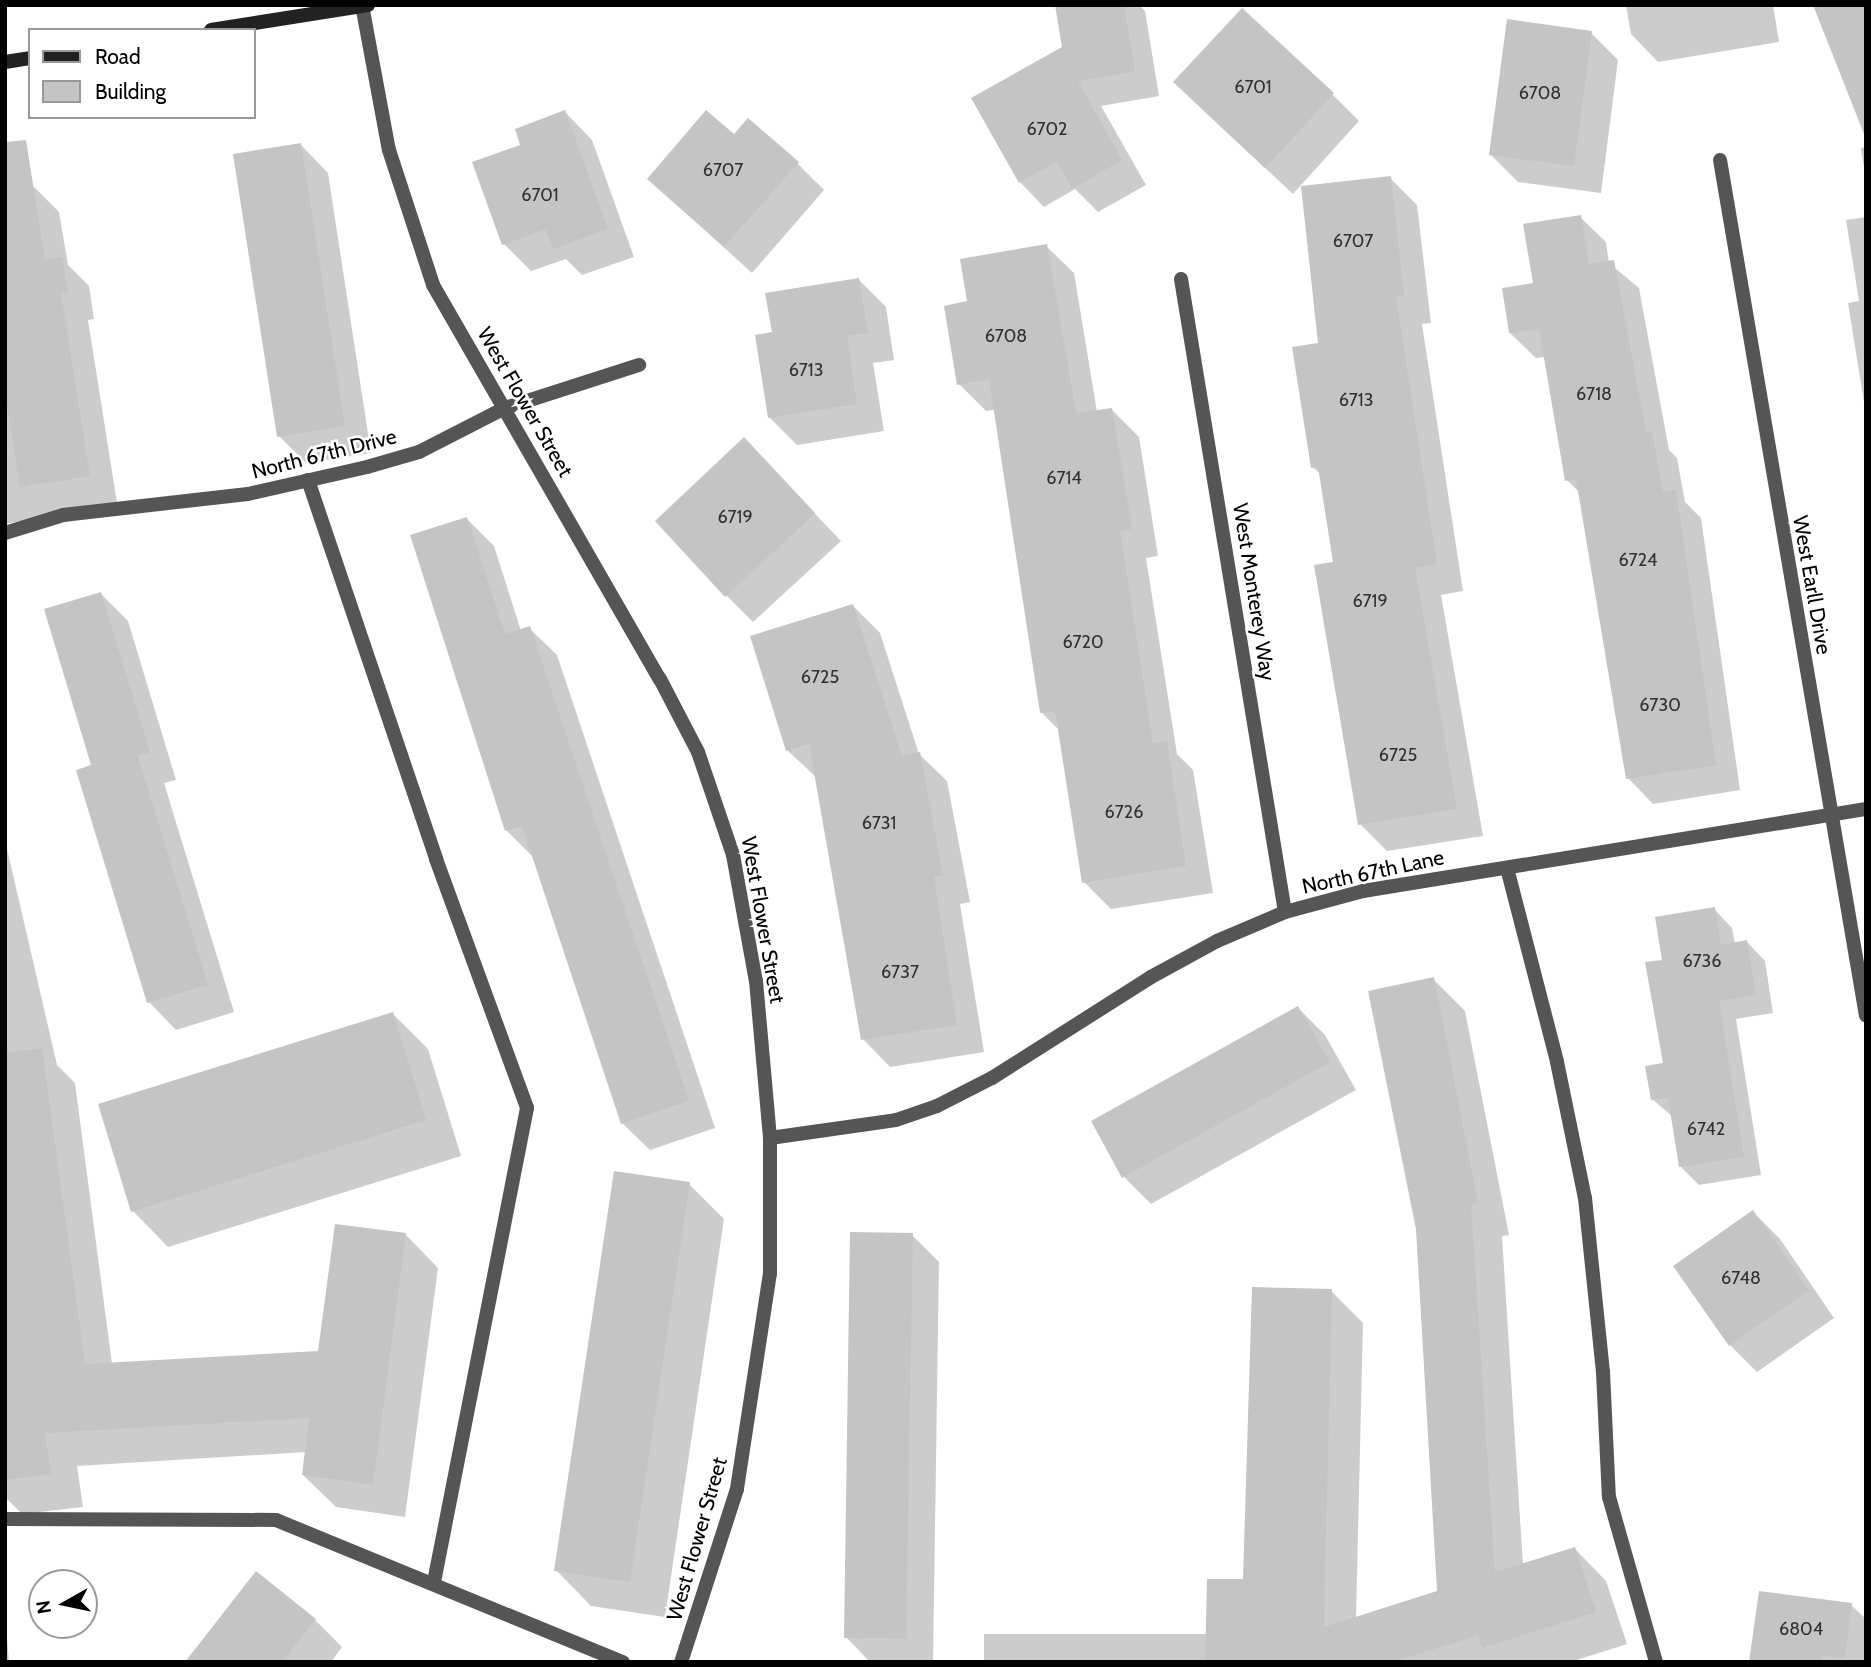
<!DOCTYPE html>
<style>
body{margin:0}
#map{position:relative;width:1871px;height:1667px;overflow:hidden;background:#fff;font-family:Cabin,sans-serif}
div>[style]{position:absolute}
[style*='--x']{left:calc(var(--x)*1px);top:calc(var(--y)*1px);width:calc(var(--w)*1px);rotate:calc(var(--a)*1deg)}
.shadow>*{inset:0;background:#0003}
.building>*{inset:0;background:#c4c4c4}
.service>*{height:14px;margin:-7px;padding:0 7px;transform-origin:7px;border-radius:7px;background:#555}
.minor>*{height:14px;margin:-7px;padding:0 7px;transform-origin:7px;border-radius:7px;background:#555}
.secondary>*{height:14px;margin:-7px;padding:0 7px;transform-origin:7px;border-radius:7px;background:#222}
span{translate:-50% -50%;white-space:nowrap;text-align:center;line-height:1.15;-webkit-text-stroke:5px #fff;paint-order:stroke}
.number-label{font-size:18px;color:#313131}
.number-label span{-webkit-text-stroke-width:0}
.street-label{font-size:21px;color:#000}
.frame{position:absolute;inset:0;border:7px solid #000;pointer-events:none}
.legend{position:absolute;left:28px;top:28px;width:228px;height:91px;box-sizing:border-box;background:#fff;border:2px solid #999;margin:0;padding:9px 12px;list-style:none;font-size:21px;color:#000}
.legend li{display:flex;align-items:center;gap:14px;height:35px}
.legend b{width:35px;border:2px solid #999}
.north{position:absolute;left:28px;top:1569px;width:70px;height:70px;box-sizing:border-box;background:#fff;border:2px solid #999;border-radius:50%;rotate:261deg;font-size:19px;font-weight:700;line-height:28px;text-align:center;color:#000}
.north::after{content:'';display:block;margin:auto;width:24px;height:32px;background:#000;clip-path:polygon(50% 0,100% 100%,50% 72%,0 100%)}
</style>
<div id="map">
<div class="shadow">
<i style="clip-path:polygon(1057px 5px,1139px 5px,1145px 11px,1159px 96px,1101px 106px,1146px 185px,1098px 212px,1075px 189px,1044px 207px,1020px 182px,1064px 48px)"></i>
<i style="clip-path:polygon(1626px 5px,1773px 5px,1779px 42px,1658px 62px,1631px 34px)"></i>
<i style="clip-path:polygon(1591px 33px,1618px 60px,1601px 193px,1518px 182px,1491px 155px)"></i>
<i style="clip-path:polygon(1332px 94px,1359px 121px,1293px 194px,1202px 109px)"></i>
<i style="clip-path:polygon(565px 112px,592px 140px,634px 257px,582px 275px,566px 259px,531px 271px,504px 244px,522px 146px)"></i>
<i style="clip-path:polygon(734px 136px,797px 163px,824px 190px,752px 273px,649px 179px)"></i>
<i style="clip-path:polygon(301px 145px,328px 173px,371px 453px,306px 463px,279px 436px)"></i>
<i style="clip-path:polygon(1866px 147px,1866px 181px,1861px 148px)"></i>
<i style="clip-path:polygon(1390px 178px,1417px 205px,1431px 323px,1422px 324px,1463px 591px,1441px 595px,1483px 836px,1387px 851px,1360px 824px,1335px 563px,1321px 475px,1313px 467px,1320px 345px)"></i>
<i style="clip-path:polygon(32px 185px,59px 212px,68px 265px,89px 286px,94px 319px,88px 320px,117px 503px,5px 524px,5px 189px)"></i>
<i style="clip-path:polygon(1580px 217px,1606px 242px,1609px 263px,1639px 288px,1669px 450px,1677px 458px,1685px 502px,1701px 518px,1740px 790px,1653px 804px,1628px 778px,1580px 493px,1567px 480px,1545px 357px,1536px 358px,1510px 333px,1535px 285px)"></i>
<i style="clip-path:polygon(1866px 217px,1866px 415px,1848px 303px,1859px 301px,1846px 220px)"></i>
<i style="clip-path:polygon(1046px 246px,1074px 273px,1097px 412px,1112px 410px,1139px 437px,1158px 556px,1146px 558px,1177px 754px,1193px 770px,1213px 893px,1111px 909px,1084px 882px,1060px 731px,1042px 713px,995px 410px,986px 411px,959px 384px,969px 303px)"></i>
<i style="clip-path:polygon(859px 280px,886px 307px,894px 360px,873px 363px,884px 431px,797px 445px,770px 418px,774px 334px)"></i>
<i style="clip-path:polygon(744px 439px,841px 541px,753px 622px,726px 595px)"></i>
<i style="clip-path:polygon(467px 519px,494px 546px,521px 631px,529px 628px,557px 655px,715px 1128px,650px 1150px,622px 1123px,534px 858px,506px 830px)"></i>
<i style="clip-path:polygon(101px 594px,128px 621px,176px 780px,164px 783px,234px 1012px,176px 1030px,149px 1002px,78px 772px,94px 767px)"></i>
<i style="clip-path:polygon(853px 606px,880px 633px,919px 754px,947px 781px,970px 902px,960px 904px,984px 1052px,890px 1067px,863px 1039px,816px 777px,787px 750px)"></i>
<i style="clip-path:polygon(5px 840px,57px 1065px,75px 1083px,112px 1364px,320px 1353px,406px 1235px,438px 1268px,405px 1517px,336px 1507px,303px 1475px,306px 1452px,77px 1466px,83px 1507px,22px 1514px,5px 1497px)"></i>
<i style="clip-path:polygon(1714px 909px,1732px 928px,1735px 944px,1747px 942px,1765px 961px,1773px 1013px,1736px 1019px,1761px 1175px,1699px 1185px,1681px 1167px,1673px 1117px,1652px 1099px,1665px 1064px,1664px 961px)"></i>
<i style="clip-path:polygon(1433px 979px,1465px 1011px,1509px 1235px,1502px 1236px,1523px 1565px,1575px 1549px,1606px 1581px,1627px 1644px,1570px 1662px,984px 1662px,984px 1634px,1208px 1634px,1245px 1581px,1331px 1291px,1363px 1323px,1356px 1618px,1439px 1592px)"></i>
<i style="clip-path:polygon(1298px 1008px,1325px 1035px,1356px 1090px,1151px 1204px,1124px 1177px)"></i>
<i style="clip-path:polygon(393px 1014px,428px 1049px,461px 1156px,168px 1247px,133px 1211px)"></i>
<i style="clip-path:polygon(689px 1184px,724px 1219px,665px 1617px,591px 1606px,556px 1570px)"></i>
<i style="clip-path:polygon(1753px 1212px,1780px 1239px,1834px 1318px,1757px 1372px,1730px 1345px)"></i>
<i style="clip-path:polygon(912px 1235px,939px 1262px,933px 1662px,870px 1662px,846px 1637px)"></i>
<i style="clip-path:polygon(1851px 1605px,1866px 1619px,1865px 1662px,1751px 1662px)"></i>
<i style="clip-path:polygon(5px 1614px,9px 1662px,5px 1662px)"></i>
<i style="clip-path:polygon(315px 1620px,342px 1647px,331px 1662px,187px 1662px)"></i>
</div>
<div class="building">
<i style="clip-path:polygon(1055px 5px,1124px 5px,1135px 72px,1078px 81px,1122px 160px,1072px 189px,1057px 161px,1019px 183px,971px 98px,1062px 47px)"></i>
<i style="clip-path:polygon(1813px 5px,1866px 5px,1866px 133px,1864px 134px)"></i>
<i style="clip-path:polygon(1242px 8px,1334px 93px,1265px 168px,1173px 82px)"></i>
<i style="clip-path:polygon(1507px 19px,1592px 31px,1574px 166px,1489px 155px)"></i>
<i style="clip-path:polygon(565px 110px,608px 229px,553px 249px,546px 229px,502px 245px,472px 162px,520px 145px,515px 129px)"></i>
<i style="clip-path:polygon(706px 110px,734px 134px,748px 118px,799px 162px,724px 247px,647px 179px)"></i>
<i style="clip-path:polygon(26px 140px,45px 260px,62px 257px,68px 292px,61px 293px,90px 476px,20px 487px,5px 392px,5px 142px)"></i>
<i style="clip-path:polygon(301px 143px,345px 426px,277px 437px,233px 154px)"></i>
<i style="clip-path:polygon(1391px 176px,1404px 296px,1396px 297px,1437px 564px,1415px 568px,1457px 809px,1358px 825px,1314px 565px,1333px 562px,1318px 467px,1311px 468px,1292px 347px,1318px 343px,1301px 186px)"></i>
<i style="clip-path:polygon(1581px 215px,1589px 264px,1614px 260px,1646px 432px,1652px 431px,1663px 492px,1676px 490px,1716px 765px,1626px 779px,1576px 479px,1565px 481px,1539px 329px,1509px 333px,1502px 288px,1533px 283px,1523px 224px)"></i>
<i style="clip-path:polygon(1047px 244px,1076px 413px,1112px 408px,1132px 529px,1120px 531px,1153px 743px,1167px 741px,1186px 866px,1082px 883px,1055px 711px,1040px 713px,989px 379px,957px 385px,944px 306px,967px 301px,960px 259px)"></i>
<i style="clip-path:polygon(859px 278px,868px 333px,847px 336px,857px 404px,768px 418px,755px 335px,772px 332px,765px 293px)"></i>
<i style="clip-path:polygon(744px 437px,815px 513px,725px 597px,655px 521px)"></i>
<i style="clip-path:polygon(467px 517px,505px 634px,530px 626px,689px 1101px,621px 1124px,522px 826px,505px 831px,410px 535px)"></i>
<i style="clip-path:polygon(101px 592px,150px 752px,138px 756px,208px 985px,147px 1003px,76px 770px,91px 765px,44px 609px)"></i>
<i style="clip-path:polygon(853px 604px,902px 756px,920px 752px,943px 875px,934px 877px,957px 1025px,861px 1040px,809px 744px,786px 751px,750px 636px)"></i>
<i style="clip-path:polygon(1715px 907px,1721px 945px,1747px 940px,1756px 995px,1719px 1001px,1744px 1157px,1679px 1167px,1668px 1098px,1651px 1100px,1645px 1066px,1663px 1063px,1645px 962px,1662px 960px,1655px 917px)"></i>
<i style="clip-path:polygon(1434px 977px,1478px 1203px,1471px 1205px,1495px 1572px,1575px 1547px,1596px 1612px,1482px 1648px,1478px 1635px,1394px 1662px,1205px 1662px,1207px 1579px,1243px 1579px,1252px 1287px,1332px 1289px,1324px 1627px,1437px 1591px,1416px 1229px,1368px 991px)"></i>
<i style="clip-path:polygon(1298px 1006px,1330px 1062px,1122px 1178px,1091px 1121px)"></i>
<i style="clip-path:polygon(393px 1012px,426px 1120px,131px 1212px,98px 1104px)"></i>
<i style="clip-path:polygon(42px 1048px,85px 1364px,318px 1351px,335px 1224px,406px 1233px,373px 1485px,302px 1475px,309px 1418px,45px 1433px,51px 1474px,5px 1480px,5px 1053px)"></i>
<i style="clip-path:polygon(614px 1171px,690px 1182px,630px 1582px,554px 1571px)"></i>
<i style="clip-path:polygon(1753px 1210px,1809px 1290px,1729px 1346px,1673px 1266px)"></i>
<i style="clip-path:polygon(850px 1232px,913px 1233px,906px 1639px,844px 1638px)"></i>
<i style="clip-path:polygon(256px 1571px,316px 1619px,282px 1662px,185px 1662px)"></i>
<i style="clip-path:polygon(1759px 1591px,1852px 1603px,1845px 1658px,1823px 1656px,1822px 1662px,1749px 1662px)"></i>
</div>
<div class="service">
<i style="--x:308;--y:480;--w:400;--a:71.3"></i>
<i style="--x:436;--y:859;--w:265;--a:69.9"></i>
<i style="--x:527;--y:1108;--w:484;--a:101.1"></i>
<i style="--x:5;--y:533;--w:61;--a:-17.2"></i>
<i style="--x:63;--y:515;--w:186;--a:-6.5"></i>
<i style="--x:248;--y:494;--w:122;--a:-12.8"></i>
<i style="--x:367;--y:467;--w:54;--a:-16.1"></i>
<i style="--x:419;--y:452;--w:97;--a:-27.1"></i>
<i style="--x:1507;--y:868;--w:200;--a:75.5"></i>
<i style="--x:1557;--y:1062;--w:139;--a:78.4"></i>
<i style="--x:1585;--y:1198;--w:175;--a:84.1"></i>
<i style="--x:1603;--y:1372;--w:125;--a:87.3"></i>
<i style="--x:1609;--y:1497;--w:172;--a:74.1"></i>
<i style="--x:5;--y:1519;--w:271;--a:0.2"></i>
<i style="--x:276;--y:1520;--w:375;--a:22.3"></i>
</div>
<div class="minor">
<i style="--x:362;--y:5;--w:147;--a:79.5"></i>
<i style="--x:389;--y:150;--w:142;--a:71.9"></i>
<i style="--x:433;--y:285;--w:455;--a:60.1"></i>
<i style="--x:660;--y:679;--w:82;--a:62.5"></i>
<i style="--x:698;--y:752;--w:109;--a:71.2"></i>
<i style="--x:733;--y:855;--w:128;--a:79.7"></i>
<i style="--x:756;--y:981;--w:158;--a:84.9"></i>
<i style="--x:770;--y:1138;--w:135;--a:90"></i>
<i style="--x:770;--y:1273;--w:219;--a:98.7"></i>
<i style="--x:737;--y:1489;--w:182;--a:107.9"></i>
<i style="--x:1720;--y:160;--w:868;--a:80.32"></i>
<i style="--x:1181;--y:279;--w:641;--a:80.67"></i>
<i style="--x:505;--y:408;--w:141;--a:-17.8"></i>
<i style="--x:770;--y:1138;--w:127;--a:-8.1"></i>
<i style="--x:896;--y:1120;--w:43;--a:-18.9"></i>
<i style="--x:937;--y:1106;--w:62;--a:-27"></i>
<i style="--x:992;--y:1078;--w:188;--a:-32.4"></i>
<i style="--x:1151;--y:977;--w:75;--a:-28.6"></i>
<i style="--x:1217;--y:941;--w:74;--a:-23.1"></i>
<i style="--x:1285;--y:912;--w:81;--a:-15.1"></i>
<i style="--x:1363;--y:891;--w:510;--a:-9.26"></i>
</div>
<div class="secondary">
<i style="--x:211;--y:30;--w:159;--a:-9"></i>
<i style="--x:5;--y:62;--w:25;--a:-9"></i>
</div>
<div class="number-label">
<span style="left:1253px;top:87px">6701</span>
<span style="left:1540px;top:93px">6708</span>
<span style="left:1047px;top:129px">6702</span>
<span style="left:723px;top:170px">6707</span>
<span style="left:540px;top:195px">6701</span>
<span style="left:1353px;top:241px">6707</span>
<span style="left:1006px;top:336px">6708</span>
<span style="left:806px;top:370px">6713</span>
<span style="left:1594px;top:394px">6718</span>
<span style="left:1356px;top:400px">6713</span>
<span style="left:1064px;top:478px">6714</span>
<span style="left:735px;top:517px">6719</span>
<span style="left:1638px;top:560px">6724</span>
<span style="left:1370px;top:601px">6719</span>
<span style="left:1083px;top:642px">6720</span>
<span style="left:820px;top:677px">6725</span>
<span style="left:1660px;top:705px">6730</span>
<span style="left:1398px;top:755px">6725</span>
<span style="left:1124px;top:812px">6726</span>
<span style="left:879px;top:823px">6731</span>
<span style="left:1702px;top:961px">6736</span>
<span style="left:900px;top:972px">6737</span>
<span style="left:1706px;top:1129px">6742</span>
<span style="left:1741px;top:1278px">6748</span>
<span style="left:1801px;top:1629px">6804</span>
</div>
<div class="street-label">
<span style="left:525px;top:402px;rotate:60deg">West Flower Street</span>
<span style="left:324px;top:454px;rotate:-14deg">North 67th Drive</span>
<span style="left:1812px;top:585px;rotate:80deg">West Earll Drive</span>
<span style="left:1254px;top:592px;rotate:81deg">West Monterey Way</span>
<span style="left:1373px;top:872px;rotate:-12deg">North 67th Lane</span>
<span style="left:763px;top:920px;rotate:80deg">West Flower Street</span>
<span style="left:697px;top:1539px;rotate:-74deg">West Flower Street</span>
</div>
<div class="frame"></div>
<ul class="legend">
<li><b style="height:9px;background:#222"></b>Road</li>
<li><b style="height:19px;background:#c4c4c4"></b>Building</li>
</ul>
<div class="north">N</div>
</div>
